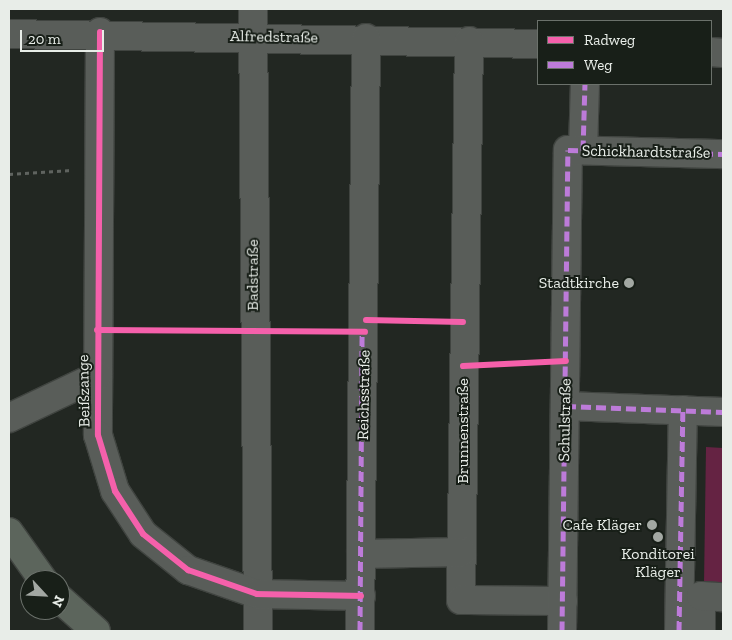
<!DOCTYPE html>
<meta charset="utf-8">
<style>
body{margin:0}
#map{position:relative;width:732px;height:640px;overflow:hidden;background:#222722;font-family:"Zilla Slab",serif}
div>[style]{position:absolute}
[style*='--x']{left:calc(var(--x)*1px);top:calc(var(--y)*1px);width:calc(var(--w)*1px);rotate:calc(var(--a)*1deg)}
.green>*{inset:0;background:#652343}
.path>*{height:3px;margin-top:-1.5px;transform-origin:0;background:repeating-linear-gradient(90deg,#5f635f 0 4px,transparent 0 8px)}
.roads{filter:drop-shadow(1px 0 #404440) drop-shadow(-1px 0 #404440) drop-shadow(0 1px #404440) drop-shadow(0 -1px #404440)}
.minor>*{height:28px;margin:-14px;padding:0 14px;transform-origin:14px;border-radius:14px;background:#595d59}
.major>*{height:28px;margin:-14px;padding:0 14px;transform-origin:14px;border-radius:14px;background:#5c655c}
.quiet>*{height:5px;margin-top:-2.5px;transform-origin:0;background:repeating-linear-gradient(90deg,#bd7bd9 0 10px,transparent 0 15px)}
.cycleway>*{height:6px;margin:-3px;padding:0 3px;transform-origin:3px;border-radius:3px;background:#f560ab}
.dots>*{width:14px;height:14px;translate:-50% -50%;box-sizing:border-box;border:2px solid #181f18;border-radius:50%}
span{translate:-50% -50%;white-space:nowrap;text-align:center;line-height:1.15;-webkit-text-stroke:4px #181f18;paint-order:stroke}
.street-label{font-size:16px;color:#e8ede8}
.poi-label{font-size:16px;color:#e8ede8}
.right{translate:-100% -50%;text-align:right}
.frame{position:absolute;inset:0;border:10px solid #e8ede8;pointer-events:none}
.legend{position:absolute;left:537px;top:20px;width:175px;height:65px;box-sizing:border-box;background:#181f18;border:1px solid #6b716b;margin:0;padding:6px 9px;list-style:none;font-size:15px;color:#e8ede8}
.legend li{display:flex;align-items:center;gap:10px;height:25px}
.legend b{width:25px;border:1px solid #6b716b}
.north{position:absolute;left:20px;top:570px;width:50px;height:50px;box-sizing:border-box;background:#181f18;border:1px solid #6b716b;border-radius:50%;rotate:115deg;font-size:14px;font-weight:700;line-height:20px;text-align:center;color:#e8ede8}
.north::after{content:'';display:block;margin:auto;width:18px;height:22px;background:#a3a8a3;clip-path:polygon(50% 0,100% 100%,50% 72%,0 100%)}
.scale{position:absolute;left:20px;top:30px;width:84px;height:22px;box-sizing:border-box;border:2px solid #e8ede8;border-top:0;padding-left:6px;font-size:15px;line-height:18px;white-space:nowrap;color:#e8ede8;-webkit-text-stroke:4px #181f18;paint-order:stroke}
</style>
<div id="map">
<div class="green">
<i style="clip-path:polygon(706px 447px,723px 448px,723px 585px,704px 584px)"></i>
</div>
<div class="path">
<i style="--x:9;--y:174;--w:63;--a:-3.6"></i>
</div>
<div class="roads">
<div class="minor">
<i style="--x:253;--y:9;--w:622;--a:89.54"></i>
<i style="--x:100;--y:32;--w:403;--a:90.3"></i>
<i style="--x:98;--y:435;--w:59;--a:73.1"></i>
<i style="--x:115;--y:491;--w:51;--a:56.9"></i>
<i style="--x:143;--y:534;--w:58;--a:38.7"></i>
<i style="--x:188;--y:570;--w:73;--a:19.2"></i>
<i style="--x:257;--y:594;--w:104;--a:1.1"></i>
<i style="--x:9;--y:34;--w:529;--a:1.08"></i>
<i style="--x:469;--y:41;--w:559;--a:90.82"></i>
<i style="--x:461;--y:600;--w:102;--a:0.6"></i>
<i style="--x:711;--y:52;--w:12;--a:5"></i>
<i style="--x:583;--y:150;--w:66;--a:-88.3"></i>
<i style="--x:566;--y:406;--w:157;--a:2.2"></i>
<i style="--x:9;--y:418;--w:98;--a:-25.5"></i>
<i style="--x:361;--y:554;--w:101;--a:-1.1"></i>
<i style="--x:360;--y:631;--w:593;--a:-89.42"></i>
<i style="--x:562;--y:631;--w:481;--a:-89.3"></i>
<i style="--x:568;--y:150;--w:155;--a:1.5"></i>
<i style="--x:679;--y:631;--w:221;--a:-89"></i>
<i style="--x:701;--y:631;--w:35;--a:-90"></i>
<i style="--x:701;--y:596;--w:22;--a:3"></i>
</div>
<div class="major">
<i style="--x:9;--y:532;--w:59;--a:54.7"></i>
<i style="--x:60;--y:599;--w:48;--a:41.6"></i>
</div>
</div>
<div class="quiet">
<i style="--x:583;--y:150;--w:66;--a:-88.3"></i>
<i style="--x:566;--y:406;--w:157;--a:2.2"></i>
<i style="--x:360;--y:631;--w:299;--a:-89.6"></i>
<i style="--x:562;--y:631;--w:481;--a:-89.3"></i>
<i style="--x:568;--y:150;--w:155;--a:1.5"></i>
<i style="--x:679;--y:631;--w:221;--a:-89"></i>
</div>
<div class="cycleway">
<i style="--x:100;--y:32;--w:403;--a:90.3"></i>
<i style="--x:98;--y:435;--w:59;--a:73.1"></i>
<i style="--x:115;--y:491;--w:51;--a:56.9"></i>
<i style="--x:143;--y:534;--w:58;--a:38.7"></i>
<i style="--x:188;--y:570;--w:73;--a:19.2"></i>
<i style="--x:257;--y:594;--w:104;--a:1.1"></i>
<i style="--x:366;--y:320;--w:97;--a:1.2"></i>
<i style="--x:97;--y:330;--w:268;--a:0.4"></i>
<i style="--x:463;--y:366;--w:103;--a:-2.8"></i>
</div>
<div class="dots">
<i style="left:629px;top:283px;background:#a3a8a3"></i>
<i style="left:652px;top:525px;background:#a3a8a3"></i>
<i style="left:658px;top:537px;background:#a3a8a3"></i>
</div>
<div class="street-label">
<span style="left:274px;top:37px;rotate:1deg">Alfredstraße</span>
<span style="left:646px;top:152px;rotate:1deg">Schickhardtstraße</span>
<span style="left:253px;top:275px;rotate:-90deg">Badstraße</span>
<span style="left:84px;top:391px;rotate:-91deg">Beißzange</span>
<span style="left:364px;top:395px;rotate:-89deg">Reichsstraße</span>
<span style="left:565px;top:420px;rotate:-89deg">Schulstraße</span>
<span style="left:463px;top:431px;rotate:-90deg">Brunnenstraße</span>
</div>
<div class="poi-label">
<span class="right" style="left:619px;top:283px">Stadtkirche</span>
<span class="right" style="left:642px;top:525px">Cafe Kläger</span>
<span style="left:658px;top:563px">Konditorei<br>Kläger</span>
</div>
<div class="frame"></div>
<ul class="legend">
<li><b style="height:6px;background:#f560ab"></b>Radweg</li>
<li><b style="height:6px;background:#bd7bd9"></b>Weg</li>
</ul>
<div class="north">N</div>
<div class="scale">20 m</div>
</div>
